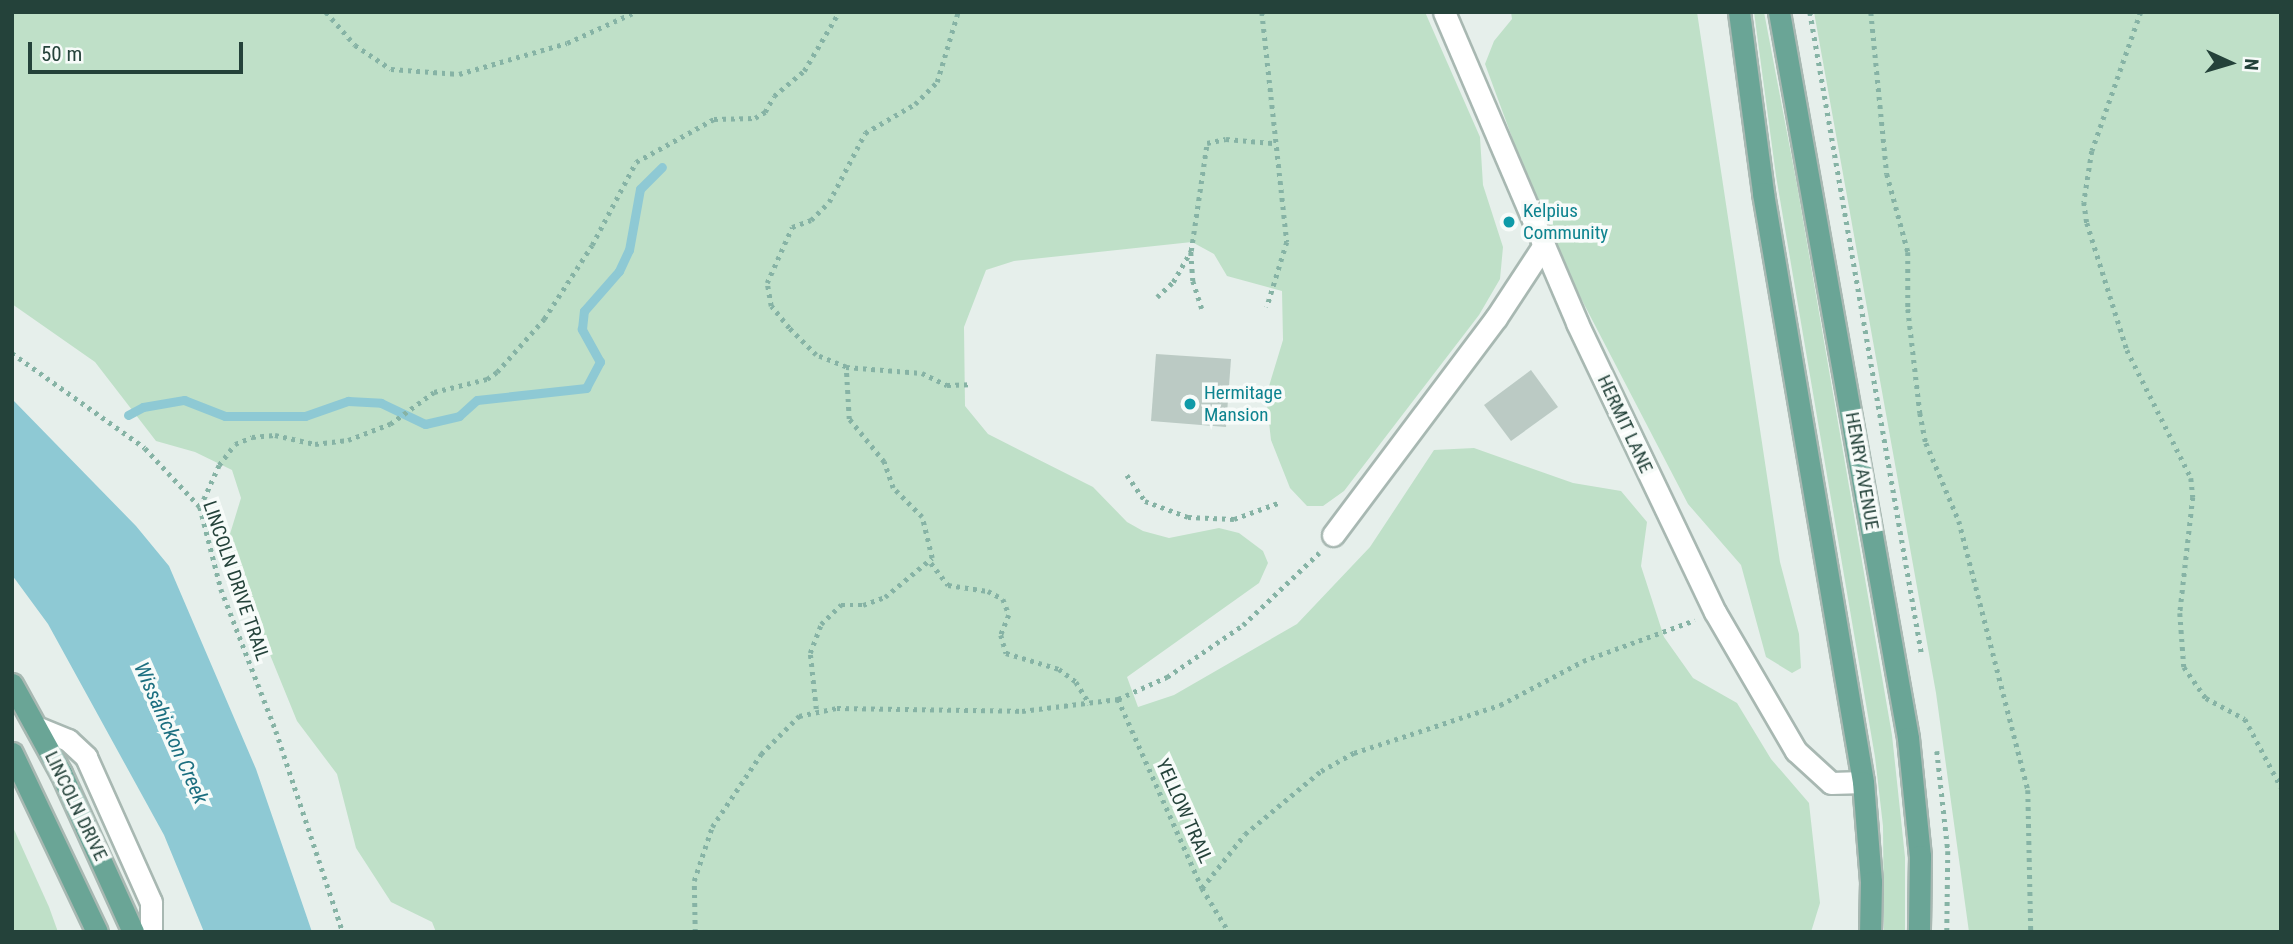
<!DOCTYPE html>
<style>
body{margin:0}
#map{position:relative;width:2293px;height:944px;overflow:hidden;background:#e6efeb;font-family:"Roboto Condensed",sans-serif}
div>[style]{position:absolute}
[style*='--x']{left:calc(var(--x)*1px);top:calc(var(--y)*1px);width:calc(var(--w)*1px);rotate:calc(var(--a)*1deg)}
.green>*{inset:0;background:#bfe0c8}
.water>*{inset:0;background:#8ec9d4}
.stream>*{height:9px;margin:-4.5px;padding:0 4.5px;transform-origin:4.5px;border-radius:4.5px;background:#8ec9d4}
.building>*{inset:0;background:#bbcac4}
.path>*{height:4.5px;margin-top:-2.25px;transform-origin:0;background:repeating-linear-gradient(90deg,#86b3a5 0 3.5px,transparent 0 8.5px)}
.roads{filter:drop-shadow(2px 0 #a8b8b2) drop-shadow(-2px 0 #a8b8b2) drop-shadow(0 2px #a8b8b2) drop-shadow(0 -2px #a8b8b2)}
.minor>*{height:21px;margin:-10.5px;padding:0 10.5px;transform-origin:10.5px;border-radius:10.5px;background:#fff}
.major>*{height:21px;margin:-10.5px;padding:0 10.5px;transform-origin:10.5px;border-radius:10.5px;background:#6aa596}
.dots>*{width:19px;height:19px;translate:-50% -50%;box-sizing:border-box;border:4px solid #f7fbf9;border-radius:50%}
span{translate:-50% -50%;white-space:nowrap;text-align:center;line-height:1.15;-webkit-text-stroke:7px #f7fbf9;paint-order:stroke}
.culture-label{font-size:19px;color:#0d838f}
.left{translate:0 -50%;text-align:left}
.street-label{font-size:19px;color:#24423a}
.water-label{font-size:21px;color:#1c6f80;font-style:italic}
.frame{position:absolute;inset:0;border:14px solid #24423a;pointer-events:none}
.north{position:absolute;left:2195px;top:28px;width:70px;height:70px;-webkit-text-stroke:5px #f7fbf9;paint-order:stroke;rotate:94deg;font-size:19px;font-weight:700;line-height:28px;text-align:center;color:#24423a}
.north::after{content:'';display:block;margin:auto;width:24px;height:32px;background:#24423a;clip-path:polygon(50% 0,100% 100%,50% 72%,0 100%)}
.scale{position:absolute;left:28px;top:42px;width:215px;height:32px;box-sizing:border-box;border:4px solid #24423a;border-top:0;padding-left:9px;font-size:21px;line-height:24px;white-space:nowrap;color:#24423a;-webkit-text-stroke:5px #f7fbf9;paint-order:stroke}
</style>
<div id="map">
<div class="green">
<i style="clip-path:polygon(12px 12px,1425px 12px,1480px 137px,1483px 185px,1503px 247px,1500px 279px,1479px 315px,1344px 491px,1323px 506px,1307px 506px,1290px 488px,1271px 440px,1266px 396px,1283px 340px,1282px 291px,1227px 276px,1214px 254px,1192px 242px,1014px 261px,986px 270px,964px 327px,965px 406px,988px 434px,1093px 487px,1127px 522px,1143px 531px,1169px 538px,1219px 528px,1239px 533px,1263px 551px,1268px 563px,1259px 583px,1127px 677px,1138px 707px,1174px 695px,1297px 624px,1370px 547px,1434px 450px,1474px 448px,1573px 483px,1621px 491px,1647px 522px,1641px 566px,1664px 637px,1693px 678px,1737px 703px,1771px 759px,1809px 803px,1820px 903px,1811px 932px,436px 932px,432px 922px,391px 902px,356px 848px,337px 774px,297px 721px,226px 547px,241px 498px,232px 470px,195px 452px,156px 441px,95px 362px,12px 304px)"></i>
<i style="clip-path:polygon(1511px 12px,1697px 12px,1780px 562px,1799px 634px,1801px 668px,1792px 673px,1766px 657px,1741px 565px,1688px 504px,1573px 283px,1527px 178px,1485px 64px,1494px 41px,1512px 19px)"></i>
<i style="clip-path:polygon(1754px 12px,1764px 12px,1797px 185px,1892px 735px,1905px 857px,1905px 932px,1884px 932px,1883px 826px,1875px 757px,1776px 176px)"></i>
<i style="clip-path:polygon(1814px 12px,2281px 12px,2281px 932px,1969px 932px,1936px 693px)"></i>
<i style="clip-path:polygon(12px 825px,49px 907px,58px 932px,12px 932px)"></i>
</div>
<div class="water">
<i style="clip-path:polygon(12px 399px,136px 526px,169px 566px,256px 769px,312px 932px,204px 932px,164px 835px,48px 624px,12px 575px)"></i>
</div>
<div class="stream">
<i style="--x:128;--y:415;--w:17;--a:-28"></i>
<i style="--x:143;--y:407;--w:42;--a:-9.7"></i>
<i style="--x:184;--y:400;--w:44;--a:21.3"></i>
<i style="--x:225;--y:416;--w:80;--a:0"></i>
<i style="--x:305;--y:416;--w:46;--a:-19.2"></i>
<i style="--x:348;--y:401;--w:33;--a:3"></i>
<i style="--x:381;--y:403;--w:49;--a:25.5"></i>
<i style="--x:425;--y:424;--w:35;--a:-13"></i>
<i style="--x:459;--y:416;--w:24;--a:-42"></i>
<i style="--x:477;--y:400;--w:110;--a:-6.3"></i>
<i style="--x:586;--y:388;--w:30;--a:-62"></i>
<i style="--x:600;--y:362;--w:38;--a:-119"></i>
<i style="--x:582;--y:329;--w:18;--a:-84"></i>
<i style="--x:584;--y:311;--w:53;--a:-48.8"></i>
<i style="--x:619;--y:271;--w:23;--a:-65"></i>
<i style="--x:629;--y:250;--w:62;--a:-79.8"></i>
<i style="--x:640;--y:189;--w:31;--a:-45"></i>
</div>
<div class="building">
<i style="clip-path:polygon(1156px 354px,1231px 359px,1226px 427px,1151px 421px)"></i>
<i style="clip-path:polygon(1531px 370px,1558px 407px,1511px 441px,1484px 405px)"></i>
</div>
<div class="path">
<i style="--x:326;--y:12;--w:44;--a:48.7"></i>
<i style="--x:355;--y:45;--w:43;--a:33.7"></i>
<i style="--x:391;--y:69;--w:68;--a:4.2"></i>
<i style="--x:459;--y:74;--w:112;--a:-16"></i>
<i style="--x:567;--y:43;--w:75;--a:-24.5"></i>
<i style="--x:1262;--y:12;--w:231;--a:83.8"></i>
<i style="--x:1287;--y:242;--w:68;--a:107.1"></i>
<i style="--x:1810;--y:12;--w:654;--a:80.13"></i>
<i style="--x:1871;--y:12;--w:163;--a:84.4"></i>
<i style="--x:1887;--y:174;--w:81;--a:74.9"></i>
<i style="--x:1908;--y:252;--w:57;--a:90"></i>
<i style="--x:1908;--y:309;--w:105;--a:83.4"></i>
<i style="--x:1920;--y:413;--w:31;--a:79"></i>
<i style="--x:1926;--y:443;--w:85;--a:67.1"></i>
<i style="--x:1959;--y:521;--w:278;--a:75.6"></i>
<i style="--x:2028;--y:790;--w:142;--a:88.8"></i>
<i style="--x:2141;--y:12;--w:147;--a:109.4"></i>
<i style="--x:2092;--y:151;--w:52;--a:98.9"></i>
<i style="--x:2084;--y:202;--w:21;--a:82"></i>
<i style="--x:2087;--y:223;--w:133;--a:72.5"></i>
<i style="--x:2127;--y:350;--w:143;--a:63.4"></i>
<i style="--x:2191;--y:478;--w:19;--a:84"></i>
<i style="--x:2193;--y:497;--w:117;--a:96.4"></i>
<i style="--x:2180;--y:613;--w:54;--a:85.8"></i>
<i style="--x:2184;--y:667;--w:38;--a:55"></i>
<i style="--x:2206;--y:698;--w:44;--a:28.3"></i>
<i style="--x:2245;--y:719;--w:77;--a:62.1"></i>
<i style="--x:1191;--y:252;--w:29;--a:86"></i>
<i style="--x:1193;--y:281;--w:29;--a:72"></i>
<i style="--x:1157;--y:297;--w:22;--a:-43"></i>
<i style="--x:1173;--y:282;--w:36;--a:-60"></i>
<i style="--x:1191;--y:251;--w:109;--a:-81.6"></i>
<i style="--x:1207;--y:143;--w:19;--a:-12"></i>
<i style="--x:1226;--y:139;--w:47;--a:4.9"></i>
<i style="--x:12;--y:353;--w:163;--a:35.5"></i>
<i style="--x:145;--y:448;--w:81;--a:47"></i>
<i style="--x:200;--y:507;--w:85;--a:75.6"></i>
<i style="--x:221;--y:589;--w:152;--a:68.8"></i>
<i style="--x:276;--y:731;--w:212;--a:71.6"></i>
<i style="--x:846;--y:367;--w:76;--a:4.5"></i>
<i style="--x:922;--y:373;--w:28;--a:26"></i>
<i style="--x:947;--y:385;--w:24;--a:-2"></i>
<i style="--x:1127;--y:475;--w:32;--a:55"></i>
<i style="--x:1145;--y:501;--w:46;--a:20.4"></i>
<i style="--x:1188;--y:517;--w:46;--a:2.5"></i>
<i style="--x:1234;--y:519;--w:50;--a:-19.9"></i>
<i style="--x:200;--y:507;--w:46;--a:-65.7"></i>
<i style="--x:219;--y:465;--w:26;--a:-53"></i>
<i style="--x:235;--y:444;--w:18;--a:-22"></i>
<i style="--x:252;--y:437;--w:23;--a:-5"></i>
<i style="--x:275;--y:435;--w:41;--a:12.7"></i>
<i style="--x:315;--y:444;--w:33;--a:-7"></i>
<i style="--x:348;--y:440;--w:45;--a:-20.9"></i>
<i style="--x:390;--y:424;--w:54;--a:-36"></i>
<i style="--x:434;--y:392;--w:55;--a:-13.8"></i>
<i style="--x:487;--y:379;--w:12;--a:-35"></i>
<i style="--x:497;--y:372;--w:71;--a:-48.4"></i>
<i style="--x:544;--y:319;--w:88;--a:-57"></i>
<i style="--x:592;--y:245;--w:94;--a:-62.1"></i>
<i style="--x:636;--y:162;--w:89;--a:-28.9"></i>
<i style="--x:714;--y:119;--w:41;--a:-1.4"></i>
<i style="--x:755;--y:118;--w:12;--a:-31"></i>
<i style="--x:765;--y:112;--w:18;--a:-61"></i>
<i style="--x:774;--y:96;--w:39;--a:-40"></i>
<i style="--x:804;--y:71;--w:69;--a:-59.3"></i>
<i style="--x:931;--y:563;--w:28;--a:52"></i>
<i style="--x:948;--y:585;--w:40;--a:8.5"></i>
<i style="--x:988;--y:591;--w:17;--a:28"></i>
<i style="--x:1003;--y:599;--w:17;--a:69"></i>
<i style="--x:1009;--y:615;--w:22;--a:112"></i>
<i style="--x:1001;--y:635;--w:19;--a:74"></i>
<i style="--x:1006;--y:653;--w:55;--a:16.8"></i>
<i style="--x:1059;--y:669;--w:21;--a:37"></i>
<i style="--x:1076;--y:682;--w:26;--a:58"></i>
<i style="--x:1118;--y:699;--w:207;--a:66"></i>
<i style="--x:1202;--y:888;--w:52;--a:58.5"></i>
<i style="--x:816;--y:709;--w:56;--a:-96.1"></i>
<i style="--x:810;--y:653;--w:31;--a:-69"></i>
<i style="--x:821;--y:624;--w:28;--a:-44"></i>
<i style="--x:841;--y:605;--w:22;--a:0"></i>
<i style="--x:863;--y:605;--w:23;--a:-20"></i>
<i style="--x:885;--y:597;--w:61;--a:-39.7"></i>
<i style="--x:932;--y:558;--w:42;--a:-103.7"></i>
<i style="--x:922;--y:517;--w:41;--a:-135"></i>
<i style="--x:893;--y:488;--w:28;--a:-109"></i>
<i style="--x:884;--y:462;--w:55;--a:-129.1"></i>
<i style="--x:849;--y:419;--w:52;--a:-93.3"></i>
<i style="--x:846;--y:367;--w:32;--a:-158"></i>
<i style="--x:816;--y:355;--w:38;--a:-135"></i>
<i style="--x:789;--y:328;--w:28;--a:-129"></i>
<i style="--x:771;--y:306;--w:23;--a:-100"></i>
<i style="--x:767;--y:283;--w:61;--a:-65.9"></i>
<i style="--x:792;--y:227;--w:20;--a:-20"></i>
<i style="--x:811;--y:220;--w:25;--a:-45"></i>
<i style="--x:829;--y:202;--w:78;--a:-62.4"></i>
<i style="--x:865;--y:133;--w:58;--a:-30.1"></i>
<i style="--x:915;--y:104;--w:31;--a:-45"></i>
<i style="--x:937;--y:82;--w:73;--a:-73.3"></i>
<i style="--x:1937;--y:751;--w:101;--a:83.7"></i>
<i style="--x:1948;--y:851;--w:80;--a:90.7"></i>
<i style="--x:1202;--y:888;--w:69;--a:-51.5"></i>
<i style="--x:1245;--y:834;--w:99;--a:-39.7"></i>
<i style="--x:1321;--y:771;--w:38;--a:-29"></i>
<i style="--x:1354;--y:753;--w:154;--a:-18.2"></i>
<i style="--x:1500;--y:705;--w:94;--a:-27.9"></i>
<i style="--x:1583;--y:661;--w:119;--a:-20.1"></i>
<i style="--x:695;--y:932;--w:51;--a:-91.1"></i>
<i style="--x:694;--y:881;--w:57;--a:-71.6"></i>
<i style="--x:712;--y:827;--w:88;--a:-56.1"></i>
<i style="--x:761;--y:754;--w:54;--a:-45"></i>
<i style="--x:799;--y:716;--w:39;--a:-12"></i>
<i style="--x:837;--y:708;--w:185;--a:0.9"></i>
<i style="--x:1022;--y:711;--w:97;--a:-7.1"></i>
<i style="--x:1118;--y:699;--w:54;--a:-24.2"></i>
<i style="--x:1167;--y:677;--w:92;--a:-34.4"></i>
<i style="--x:1243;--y:625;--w:105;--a:-43.5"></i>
</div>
<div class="roads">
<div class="minor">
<i style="--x:1444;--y:12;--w:338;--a:66.8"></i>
<i style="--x:1577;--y:323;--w:320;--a:64.5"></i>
<i style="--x:1715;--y:612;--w:161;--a:59.8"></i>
<i style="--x:1796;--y:751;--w:47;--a:42.4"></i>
<i style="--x:1831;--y:783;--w:32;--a:-2"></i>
<i style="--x:1333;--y:535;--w:271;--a:-53.1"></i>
<i style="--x:1496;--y:318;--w:87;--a:-56.7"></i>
<i style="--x:36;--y:727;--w:35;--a:22"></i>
<i style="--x:68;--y:740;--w:25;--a:43"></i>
<i style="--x:86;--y:757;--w:159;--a:65.9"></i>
<i style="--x:151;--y:902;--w:30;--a:90"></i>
</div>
<div class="major">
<i style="--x:1739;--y:12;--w:183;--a:82.4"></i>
<i style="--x:1763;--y:193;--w:597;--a:80.36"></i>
<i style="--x:1863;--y:782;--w:100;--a:85.4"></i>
<i style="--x:1871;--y:882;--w:50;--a:91.1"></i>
<i style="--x:1779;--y:12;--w:737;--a:79.92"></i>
<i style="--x:1908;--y:738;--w:119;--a:84.2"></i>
<i style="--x:1920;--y:856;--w:76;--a:90.8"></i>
<i style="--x:12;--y:684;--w:102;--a:61.2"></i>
<i style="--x:61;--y:773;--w:175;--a:65.6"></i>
<i style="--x:12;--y:753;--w:198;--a:64.6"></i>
</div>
</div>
<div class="dots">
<i style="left:1509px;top:222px;background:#0f9aa8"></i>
<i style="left:1190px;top:404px;background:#0f9aa8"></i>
</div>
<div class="culture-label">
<span class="left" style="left:1523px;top:222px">Kelpius<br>Community</span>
<span class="left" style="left:1204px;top:404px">Hermitage<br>Mansion</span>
</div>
<div class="street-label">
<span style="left:1625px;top:424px;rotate:65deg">HERMIT LANE</span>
<span style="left:1862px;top:471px;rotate:80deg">HENRY AVENUE</span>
<span style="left:236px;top:581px;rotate:71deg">LINCOLN DRIVE TRAIL</span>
<span style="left:76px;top:806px;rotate:64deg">LINCOLN DRIVE</span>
<span style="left:1184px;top:811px;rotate:66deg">YELLOW TRAIL</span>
</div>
<div class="water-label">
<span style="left:171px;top:733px;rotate:66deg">Wissahickon Creek</span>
</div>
<div class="frame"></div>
<div class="north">N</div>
<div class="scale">50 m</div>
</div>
